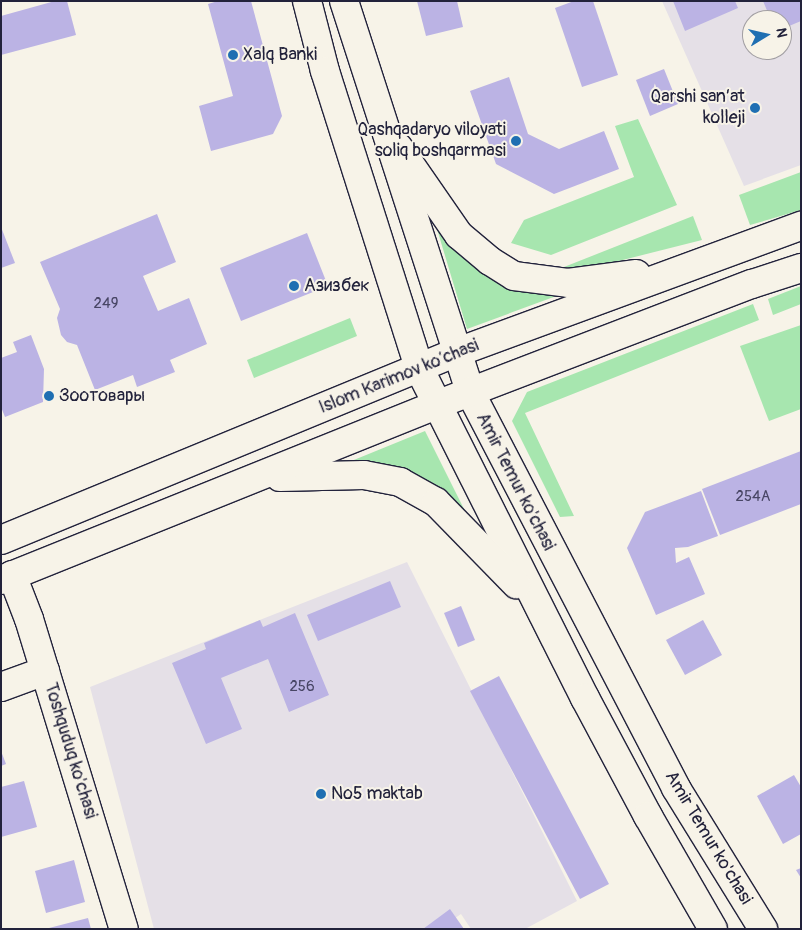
<!DOCTYPE html>
<meta charset="utf-8">
<style>
body{margin:0}
#map{position:relative;width:802px;height:930px;overflow:hidden;background:#f7f3e8;font-family:Pangolin,sans-serif}
div>[style]{position:absolute}
[style*='--x']{left:calc(var(--x)*1px);top:calc(var(--y)*1px);width:calc(var(--w)*1px);rotate:calc(var(--a)*1deg)}
.built>*{inset:0;background:#e5e0e7}
.green>*{inset:0;background:#a7e6af}
.building>*{inset:0;background:#bbb3e4}
.roads{filter:drop-shadow(1px 0 #22223b) drop-shadow(-1px 0 #22223b) drop-shadow(0 1px #22223b) drop-shadow(0 -1px #22223b)}
.minor>*{height:28px;margin:-14px;padding:0 14px;transform-origin:14px;border-radius:14px;background:#f7f3e8}
.major>*{height:28px;margin:-14px;padding:0 14px;transform-origin:14px;border-radius:14px;background:#f7f3e8}
.dots>*{width:14px;height:14px;translate:-50% -50%;box-sizing:border-box;border:2px solid #f7f3e8;border-radius:50%}
span{translate:-50% -50%;white-space:nowrap;text-align:center;line-height:1.15;-webkit-text-stroke:4px #f7f3e8;paint-order:stroke}
.number-label{font-size:15px;color:#484665}
.number-label span{-webkit-text-stroke-width:0}
.poi-label{font-size:18px;color:#22223b}
.left{translate:0 -50%;text-align:left}
.right{translate:-100% -50%;text-align:right}
.street-label{font-size:18px;color:#22223b}
.frame{position:absolute;inset:0;border:2px solid #22223b;pointer-events:none}
.north{position:absolute;left:742px;top:10px;width:50px;height:50px;box-sizing:border-box;background:#f7f3e8;border:1px solid #a29fa3;border-radius:50%;rotate:81deg;font-size:14px;font-weight:700;line-height:20px;text-align:center;color:#22223b}
.north::after{content:'';display:block;margin:auto;width:18px;height:22px;background:#1f6fb2;clip-path:polygon(50% 0,100% 100%,50% 72%,0 100%)}
</style>
<div id="map">
<div class="built">
<i style="clip-path:polygon(evenodd,662px 1px,801px 1px,801px 165px,744px 186px,662px 1px,752px 20px,782px 20px,782px 50px,752px 50px,752px 20px)"></i>
<i style="clip-path:polygon(407px 562px,577px 901px,525px 929px,471px 929px,461px 914px,439px 929px,154px 929px,90px 687px)"></i>
</div>
<div class="green">
<i style="clip-path:polygon(638px 119px,677px 205px,551px 255px,511px 243px,524px 220px,634px 177px,615px 126px)"></i>
<i style="clip-path:polygon(801px 172px,801px 210px,750px 225px,739px 195px)"></i>
<i style="clip-path:polygon(693px 216px,702px 240px,591px 268px,564px 267px)"></i>
<i style="clip-path:polygon(434px 219px,570px 291px,467px 329px)"></i>
<i style="clip-path:polygon(801px 286px,801px 304px,773px 315px,768px 299px)"></i>
<i style="clip-path:polygon(753px 304px,759px 320px,525px 413px,574px 516px,560px 517px,512px 421px,527px 392px)"></i>
<i style="clip-path:polygon(350px 318px,357px 336px,254px 378px,247px 360px)"></i>
<i style="clip-path:polygon(801px 325px,801px 409px,769px 421px,740px 346px)"></i>
<i style="clip-path:polygon(425px 431px,465px 511px,433px 485px,344px 464px)"></i>
</div>
<div class="building">
<i style="clip-path:polygon(55px 1px,67px 1px,76px 35px,1px 55px,1px 16px)"></i>
<i style="clip-path:polygon(218px 1px,251px 1px,282px 116px,273px 134px,211px 151px,199px 106px,233px 96px,208px 4px)"></i>
<i style="clip-path:polygon(417px 1px,457px 1px,463px 27px,426px 36px)"></i>
<i style="clip-path:polygon(574px 1px,593px 1px,618px 75px,582px 87px,555px 8px)"></i>
<i style="clip-path:polygon(673px 1px,735px 1px,738px 8px,685px 31px)"></i>
<i style="clip-path:polygon(763px 1px,801px 1px,801px 21px,782px 29px,782px 20px,771px 20px)"></i>
<i style="clip-path:polygon(664px 69px,678px 104px,650px 116px,636px 80px)"></i>
<i style="clip-path:polygon(509px 77px,528px 134px,559px 149px,604px 131px,619px 169px,554px 194px,496px 164px,470px 91px)"></i>
<i style="clip-path:polygon(157px 214px,176px 262px,143px 276px,158px 311px,189px 298px,207px 344px,170px 360px,175px 372px,137px 387px,133px 375px,95px 390px,77px 345px,67px 342px,61px 335px,57px 318px,60px 309px,40px 262px)"></i>
<i style="clip-path:polygon(1px 227px,15px 263px,1px 268px)"></i>
<i style="clip-path:polygon(307px 233px,328px 286px,241px 321px,220px 268px)"></i>
<i style="clip-path:polygon(31px 335px,44px 369px,43px 402px,5px 417px,1px 407px,1px 358px,17px 352px,13px 342px)"></i>
<i style="clip-path:polygon(801px 451px,801px 504px,720px 535px,702px 489px)"></i>
<i style="clip-path:polygon(701px 491px,718px 536px,688px 547px,675px 548px,676px 563px,689px 557px,705px 594px,656px 615px,627px 548px,645px 512px)"></i>
<i style="clip-path:polygon(390px 581px,401px 607px,318px 641px,307px 615px)"></i>
<i style="clip-path:polygon(461px 606px,475px 640px,458px 647px,444px 613px)"></i>
<i style="clip-path:polygon(295px 613px,329px 695px,289px 712px,268px 659px,221px 678px,242px 729px,206px 744px,172px 663px,206px 649px,204px 643px,260px 620px,263px 627px)"></i>
<i style="clip-path:polygon(703px 620px,722px 655px,685px 675px,666px 640px)"></i>
<i style="clip-path:polygon(499px 676px,609px 884px,580px 899px,470px 691px)"></i>
<i style="clip-path:polygon(1px 751px,6px 764px,1px 766px)"></i>
<i style="clip-path:polygon(794px 775px,801px 787px,801px 834px,783px 844px,757px 796px)"></i>
<i style="clip-path:polygon(24px 781px,37px 827px,1px 837px,1px 787px)"></i>
<i style="clip-path:polygon(74px 860px,85px 902px,46px 913px,35px 871px)"></i>
<i style="clip-path:polygon(801px 868px,801px 878px,796px 870px)"></i>
<i style="clip-path:polygon(450px 909px,464px 929px,423px 929px)"></i>
<i style="clip-path:polygon(88px 918px,91px 929px,49px 929px,49px 928px)"></i>
</div>
<div class="roads">
<div class="minor">
<i style="--x:12;--y:575;--w:47;--a:68.9"></i>
<i style="--x:29;--y:619;--w:324;--a:73"></i>
<i style="--x:1;--y:687;--w:47;--a:-20"></i>
</div>
<div class="major">
<i style="--x:307;--y:1;--w:72;--a:75.6"></i>
<i style="--x:325;--y:71;--w:314;--a:72.4"></i>
<i style="--x:420;--y:370;--w:367;--a:63.3"></i>
<i style="--x:585;--y:698;--w:134;--a:61.9"></i>
<i style="--x:648;--y:816;--w:130;--a:60.1"></i>
<i style="--x:344;--y:1;--w:411;--a:72.1"></i>
<i style="--x:470;--y:392;--w:446;--a:62.5"></i>
<i style="--x:676;--y:788;--w:166;--a:58.3"></i>
<i style="--x:398;--y:147;--w:107;--a:55.3"></i>
<i style="--x:459;--y:235;--w:40;--a:40"></i>
<i style="--x:490;--y:261;--w:28;--a:32"></i>
<i style="--x:514;--y:276;--w:54;--a:7.4"></i>
<i style="--x:568;--y:283;--w:69;--a:-7.5"></i>
<i style="--x:280;--y:477;--w:84;--a:-1.4"></i>
<i style="--x:364;--y:475;--w:37;--a:11"></i>
<i style="--x:400;--y:482;--w:41;--a:29.1"></i>
<i style="--x:436;--y:502;--w:115;--a:45.7"></i>
<i style="--x:1;--y:540;--w:491;--a:-22.4"></i>
<i style="--x:455;--y:353;--w:369;--a:-20.2"></i>
<i style="--x:1;--y:580;--w:469;--a:-21.9"></i>
<i style="--x:436;--y:405;--w:338;--a:-21"></i>
<i style="--x:752;--y:284;--w:52;--a:-18.1"></i>
</div>
</div>
<div class="dots">
<i style="left:233px;top:55px;background:#1f6fb2"></i>
<i style="left:755px;top:108px;background:#1f6fb2"></i>
<i style="left:516px;top:141px;background:#1f6fb2"></i>
<i style="left:294px;top:286px;background:#1f6fb2"></i>
<i style="left:49px;top:396px;background:#1f6fb2"></i>
<i style="left:321px;top:794px;background:#1f6fb2"></i>
</div>
<div class="number-label">
<span style="left:106px;top:304px">249</span>
<span style="left:753px;top:497px">254A</span>
<span style="left:302px;top:687px">256</span>
</div>
<div class="poi-label">
<span class="left" style="left:243px;top:55px">Xalq Banki</span>
<span class="right" style="left:745px;top:108px">Qarshi san’at<br>kolleji</span>
<span class="right" style="left:506px;top:141px">Qashqadaryo viloyati<br>soliq boshqarmasi</span>
<span class="left" style="left:304px;top:286px">Азизбек</span>
<span class="left" style="left:59px;top:396px">Зоотовары</span>
<span class="left" style="left:331px;top:794px">№5 maktab</span>
</div>
<div class="street-label">
<span style="left:399px;top:377px;rotate:-22deg">Islom Karimov ko‘chasi</span>
<span style="left:515px;top:482px;rotate:63deg">Amir Temur ko'chasi</span>
<span style="left:70px;top:751px;rotate:73deg">Toshquduq ko'chasi</span>
<span style="left:708px;top:838px;rotate:59deg">Amir Temur ko'chasi</span>
</div>
<div class="frame"></div>
<div class="north">N</div>
</div>
